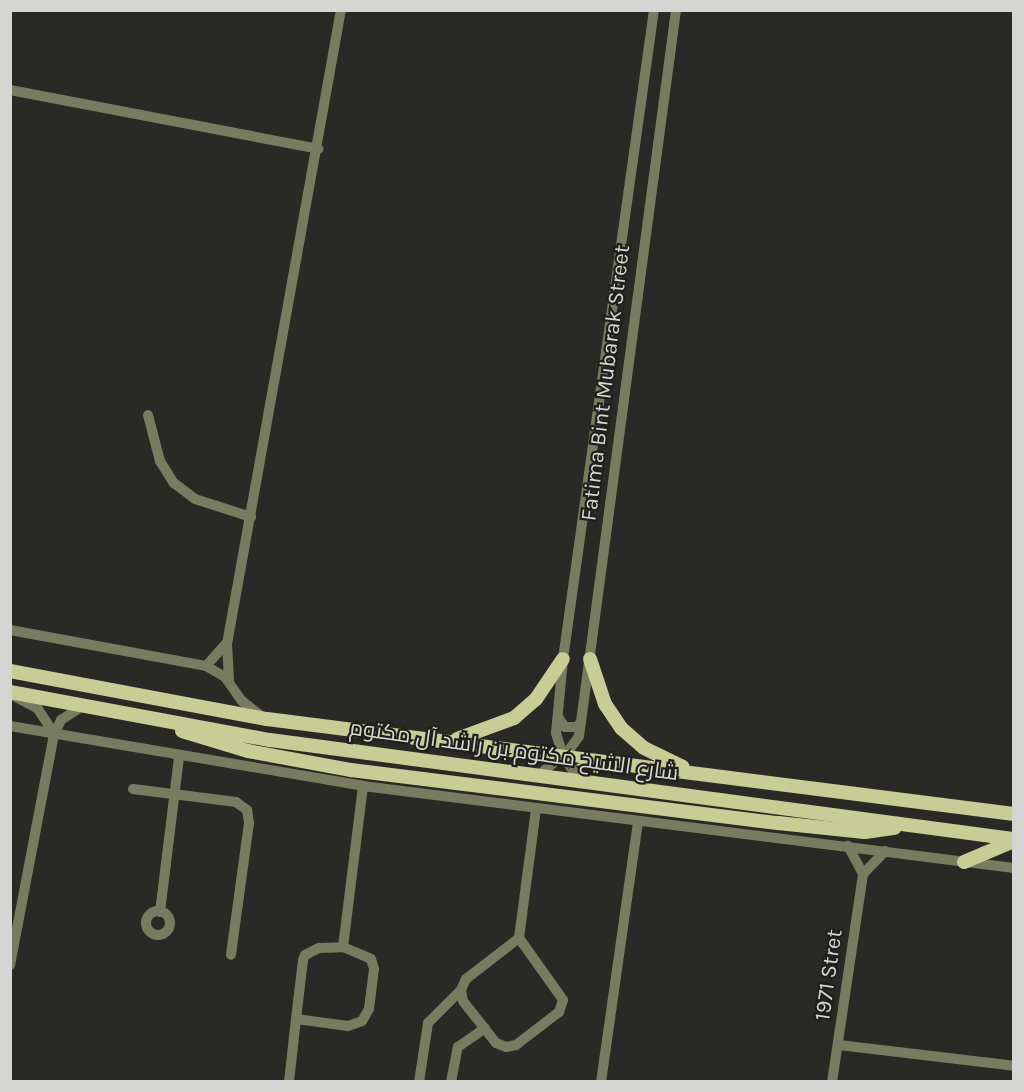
<!DOCTYPE html>
<meta charset="utf-8">
<style>
body{margin:0}
#map{position:relative;width:1024px;height:1092px;overflow:hidden;background:#292a25;font-family:Karla,Cairo,sans-serif}
div>[style]{position:absolute}
[style*='--x']{left:calc(var(--x)*1px);top:calc(var(--y)*1px);width:calc(var(--w)*1px);rotate:calc(var(--a)*1deg)}
.minor>*{height:10px;margin:-5px;padding:0 5px;transform-origin:5px;border-radius:5px;background:#777b5f}
.minor>.ring{margin:-5px;padding:0;box-sizing:content-box;background:none;border:10px solid #777b5f;border-radius:50%}
.major>*{height:14px;margin:-7px;padding:0 7px;transform-origin:7px;border-radius:7px;background:#c7cd94}
span{translate:-50% -50%;white-space:nowrap;text-align:center;line-height:1.15;-webkit-text-stroke:4.5px #1f201b;paint-order:stroke}
.street-label{font-size:22px;color:#d5d6d3}
.frame{position:absolute;inset:0;border:12px solid #d5d6d3;pointer-events:none}
</style>
<div id="map">
<div class="minor">
<i style="--x:10;--y:90;--w:314;--a:10.8"></i>
<i style="--x:148;--y:415;--w:48;--a:75.4"></i>
<i style="--x:160;--y:461;--w:26;--a:58"></i>
<i style="--x:174;--y:483;--w:26;--a:37"></i>
<i style="--x:195;--y:499;--w:59;--a:17.8"></i>
<i style="--x:10;--y:630;--w:199;--a:10.4"></i>
<i style="--x:206;--y:666;--w:22;--a:30"></i>
<i style="--x:225;--y:677;--w:29;--a:55"></i>
<i style="--x:242;--y:701;--w:24;--a:38"></i>
<i style="--x:206;--y:666;--w:30;--a:-48"></i>
<i style="--x:229;--y:681;--w:37;--a:-93"></i>
<i style="--x:227;--y:644;--w:644;--a:-79.81"></i>
<i style="--x:14;--y:696;--w:27;--a:28"></i>
<i style="--x:38;--y:709;--w:30;--a:57"></i>
<i style="--x:558;--y:717;--w:12;--a:55"></i>
<i style="--x:565;--y:727;--w:12;--a:0"></i>
<i style="--x:577;--y:727;--w:6;--a:-51"></i>
<i style="--x:10;--y:726;--w:358;--a:9.6"></i>
<i style="--x:363;--y:786;--w:656;--a:7.18"></i>
<i style="--x:539;--y:775;--w:39;--a:-40"></i>
<i style="--x:569;--y:750;--w:17;--a:-54"></i>
<i style="--x:579;--y:736;--w:14;--a:-82"></i>
<i style="--x:581;--y:722;--w:718;--a:-82.4"></i>
<i style="--x:580;--y:781;--w:30;--a:-124"></i>
<i style="--x:563;--y:756;--w:24;--a:-107"></i>
<i style="--x:556;--y:733;--w:74;--a:-84.6"></i>
<i style="--x:563;--y:659;--w:655;--a:-82.02"></i>
<i style="--x:133;--y:789;--w:104;--a:7.2"></i>
<i style="--x:236;--y:802;--w:14;--a:36"></i>
<i style="--x:247;--y:810;--w:13;--a:81"></i>
<i style="--x:249;--y:823;--w:133;--a:97.8"></i>
<i style="--x:863;--y:874;--w:32;--a:-46"></i>
<i class="ring" style="left:146px;top:911px;width:14px;height:14px"></i>
<i style="--x:160;--y:912;--w:156;--a:-83"></i>
<i style="--x:519;--y:938;--w:76;--a:54.6"></i>
<i style="--x:563;--y:1000;--w:13;--a:108"></i>
<i style="--x:559;--y:1012;--w:54;--a:142.5"></i>
<i style="--x:516;--y:1045;--w:10;--a:169"></i>
<i style="--x:506;--y:1047;--w:11;--a:-158"></i>
<i style="--x:496;--y:1043;--w:53;--a:-128.2"></i>
<i style="--x:463;--y:1001;--w:11;--a:-100"></i>
<i style="--x:461;--y:990;--w:12;--a:-66"></i>
<i style="--x:466;--y:979;--w:67;--a:-37.7"></i>
<i style="--x:519;--y:938;--w:131;--a:-82.5"></i>
<i style="--x:343;--y:947;--w:162;--a:-82.9"></i>
<i style="--x:10;--y:965;--w:235;--a:-79.2"></i>
<i style="--x:54;--y:734;--w:16;--a:-63"></i>
<i style="--x:61;--y:720;--w:24;--a:-33"></i>
<i style="--x:839;--y:1045;--w:176;--a:6.8"></i>
<i style="--x:289;--y:1082;--w:63;--a:-83.7"></i>
<i style="--x:296;--y:1019;--w:59;--a:-83.2"></i>
<i style="--x:303;--y:960;--w:5;--a:-68"></i>
<i style="--x:305;--y:955;--w:16;--a:-27"></i>
<i style="--x:319;--y:948;--w:24;--a:-2"></i>
<i style="--x:343;--y:947;--w:30;--a:23"></i>
<i style="--x:371;--y:959;--w:10;--a:73"></i>
<i style="--x:374;--y:969;--w:40;--a:97.1"></i>
<i style="--x:369;--y:1009;--w:14;--a:120"></i>
<i style="--x:362;--y:1021;--w:15;--a:160"></i>
<i style="--x:348;--y:1026;--w:52;--a:-172.3"></i>
<i style="--x:419;--y:1082;--w:60;--a:-81.3"></i>
<i style="--x:428;--y:1023;--w:47;--a:-45"></i>
<i style="--x:451;--y:1082;--w:36;--a:-79"></i>
<i style="--x:458;--y:1047;--w:33;--a:-35"></i>
<i style="--x:601;--y:1082;--w:263;--a:-81.9"></i>
<i style="--x:832;--y:1082;--w:210;--a:-81.5"></i>
<i style="--x:863;--y:874;--w:32;--a:-118"></i>
</div>
<div class="major">
<i style="--x:590;--y:659;--w:47;--a:71.6"></i>
<i style="--x:605;--y:704;--w:29;--a:56"></i>
<i style="--x:621;--y:728;--w:30;--a:41"></i>
<i style="--x:644;--y:748;--w:43;--a:26"></i>
<i style="--x:10;--y:671;--w:261;--a:10.6"></i>
<i style="--x:267;--y:719;--w:753;--a:7.25"></i>
<i style="--x:10;--y:692;--w:264;--a:10.5"></i>
<i style="--x:270;--y:740;--w:751;--a:7.58"></i>
<i style="--x:182;--y:731;--w:69;--a:16.9"></i>
<i style="--x:248;--y:751;--w:105;--a:10.5"></i>
<i style="--x:351;--y:770;--w:430;--a:7.1"></i>
<i style="--x:778;--y:823;--w:87;--a:5.9"></i>
<i style="--x:865;--y:832;--w:30;--a:-8"></i>
<i style="--x:457;--y:739;--w:61;--a:-20.2"></i>
<i style="--x:514;--y:718;--w:29;--a:-41"></i>
<i style="--x:536;--y:699;--w:48;--a:-56"></i>
<i style="--x:964;--y:862;--w:54;--a:-22.8"></i>
</div>
<div class="street-label">
<span style="left:606px;top:383px;rotate:-83deg">Fatima Bint Mubarak Street</span>
<span style="left:514px;top:751px;rotate:8deg">شارع الشيخ مكتوم بن راشد آل مكتوم</span>
<span style="left:829px;top:975px;rotate:-82deg">1971 Stret</span>
</div>
<div class="frame"></div>
</div>
